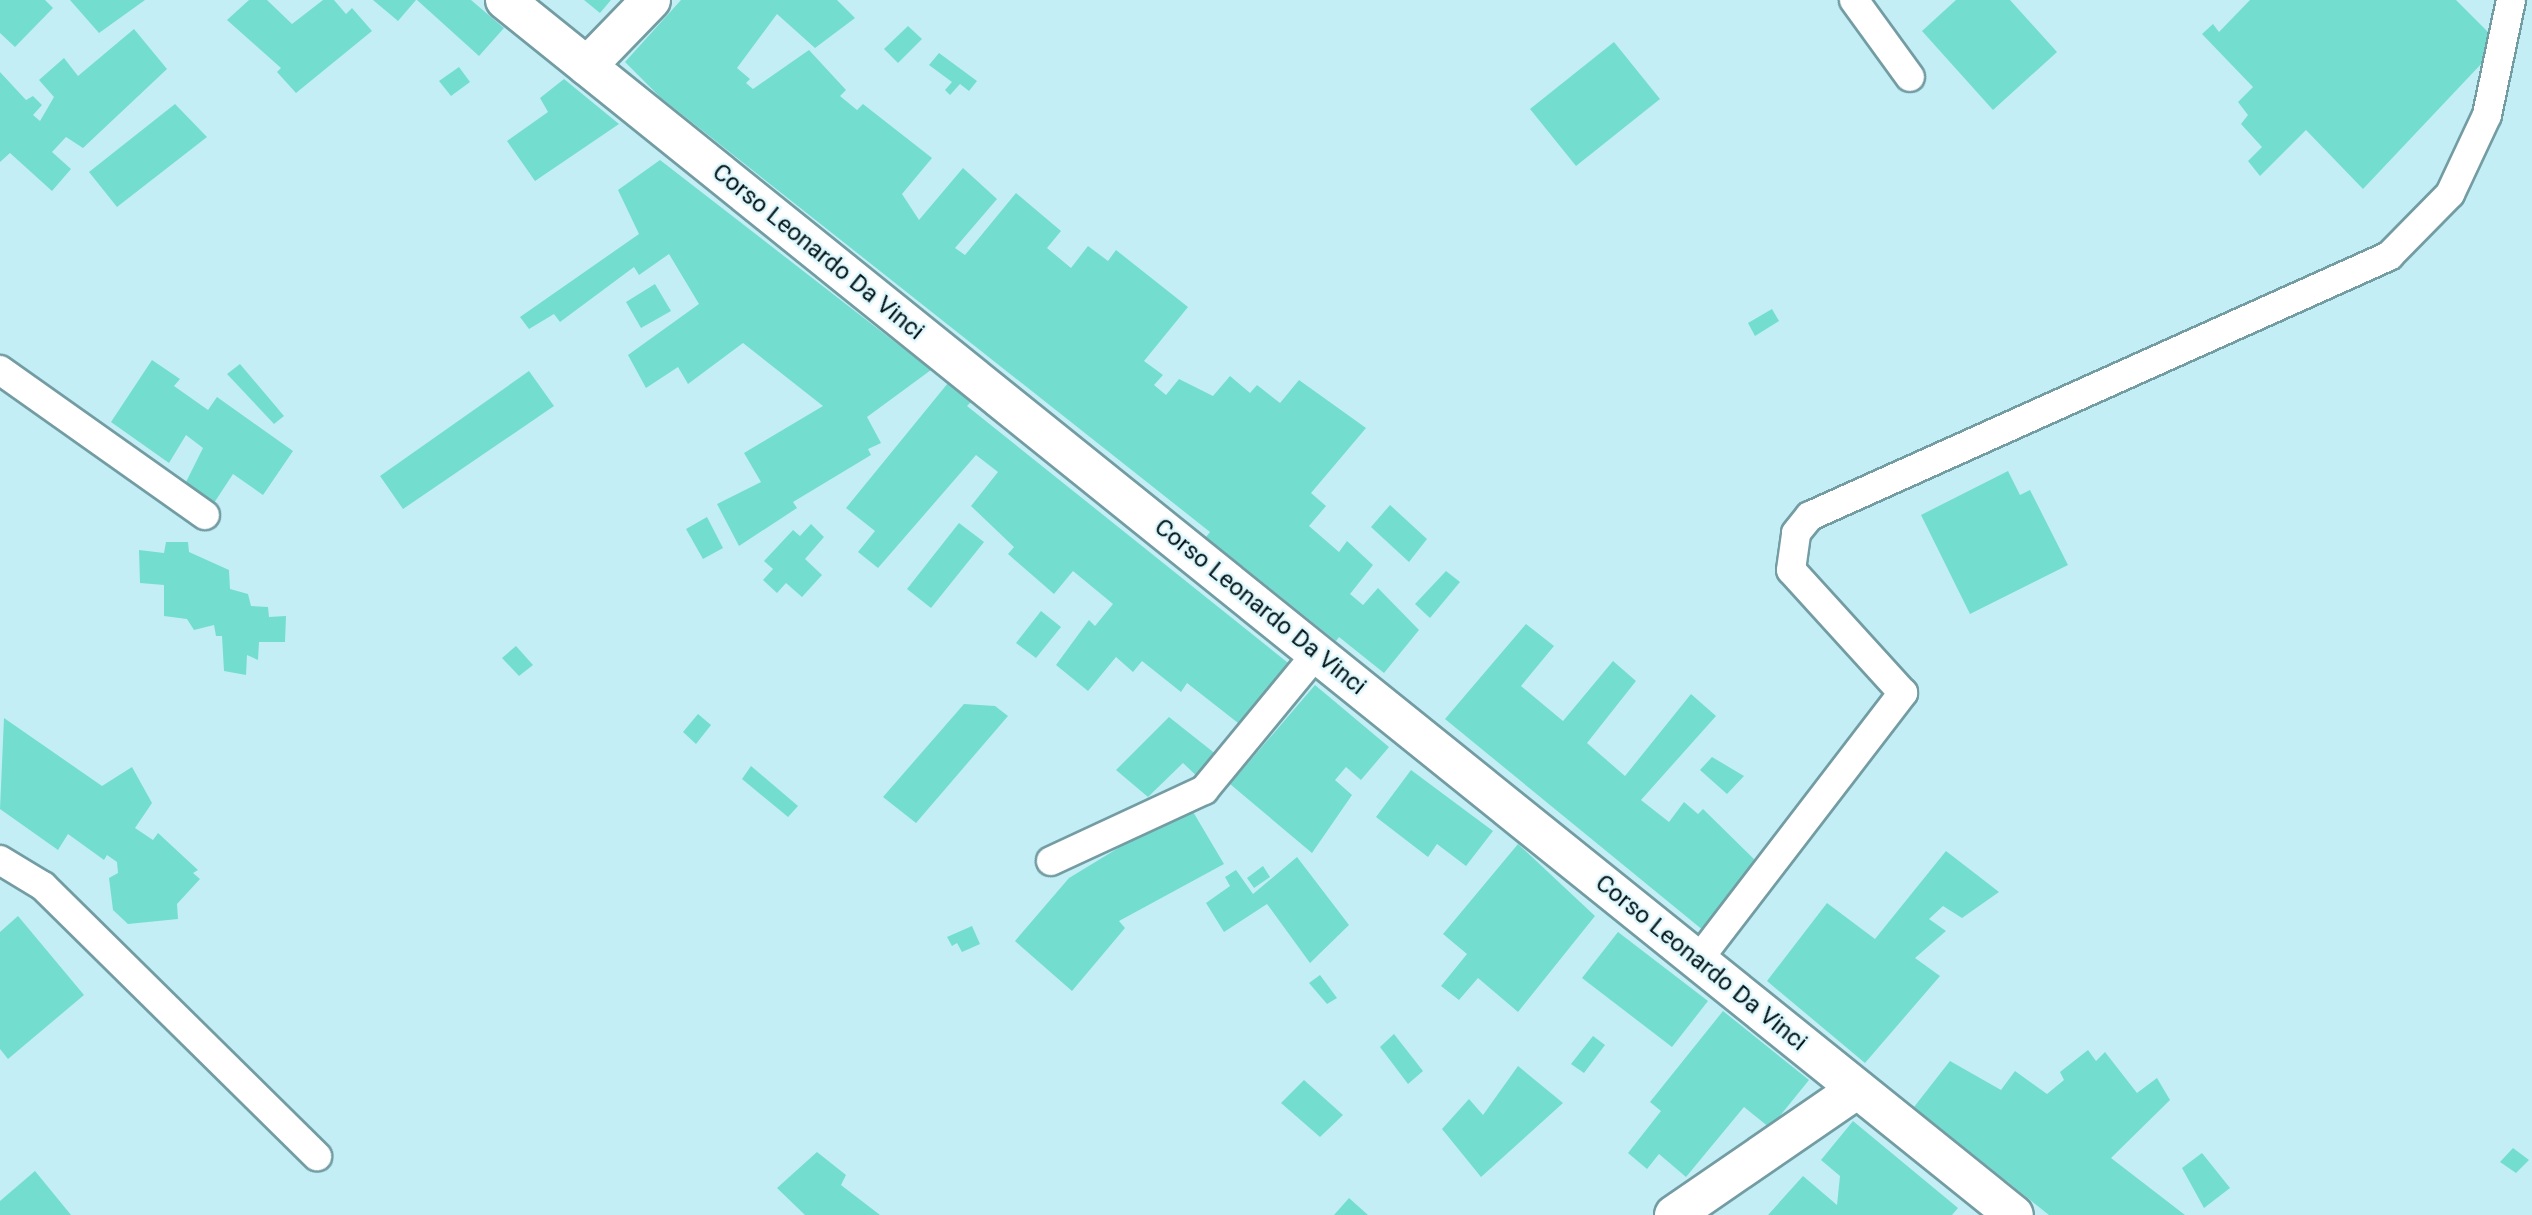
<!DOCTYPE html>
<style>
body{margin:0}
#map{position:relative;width:2532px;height:1215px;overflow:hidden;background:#c3eef6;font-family:Roboto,sans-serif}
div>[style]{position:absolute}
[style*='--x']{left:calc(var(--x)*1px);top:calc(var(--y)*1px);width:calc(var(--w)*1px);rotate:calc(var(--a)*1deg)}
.building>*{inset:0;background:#73decf}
.roads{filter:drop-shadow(2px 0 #739ca3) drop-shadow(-2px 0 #739ca3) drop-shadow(0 2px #739ca3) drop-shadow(0 -2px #739ca3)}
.street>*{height:28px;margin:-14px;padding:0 14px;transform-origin:14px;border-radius:14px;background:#fff}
.secondary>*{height:38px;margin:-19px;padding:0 19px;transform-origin:19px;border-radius:19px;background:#fff}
span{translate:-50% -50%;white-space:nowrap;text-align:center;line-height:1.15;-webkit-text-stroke:5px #def8fd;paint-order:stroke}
.street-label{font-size:24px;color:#041316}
</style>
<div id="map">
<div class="building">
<i style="clip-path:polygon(0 0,45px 0,53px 8px,15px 47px,0 33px)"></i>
<i style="clip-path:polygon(70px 0,145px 0,99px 33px)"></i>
<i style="clip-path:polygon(249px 0,267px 0,292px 24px,323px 0,334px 0,346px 14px,352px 8px,372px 31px,296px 93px,277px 72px,281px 68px,227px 20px)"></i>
<i style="clip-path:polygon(373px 0,416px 0,398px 21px)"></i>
<i style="clip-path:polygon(417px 0,471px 0,504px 28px,479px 56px)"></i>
<i style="clip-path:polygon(584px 0,611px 0,600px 13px)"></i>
<i style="clip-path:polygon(681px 0,837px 0,855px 18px,815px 48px,777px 14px,737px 68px,750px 79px,746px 83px,753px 89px,809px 50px,846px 90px,840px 96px,857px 110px,863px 104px,932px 158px,902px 194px,919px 220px,963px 168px,997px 199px,955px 248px,965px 255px,1016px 193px,1061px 231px,1047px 248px,1071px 268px,1088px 246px,1108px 261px,1116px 250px,1188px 307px,1144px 361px,1163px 375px,1154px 385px,1166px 395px,1179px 379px,1213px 396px,1230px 376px,1250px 393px,1257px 385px,1280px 403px,1299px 380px,1366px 428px,1311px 493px,1326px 506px,1309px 526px,1339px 552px,1347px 541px,1373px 565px,1350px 594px,1363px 605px,1378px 588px,1419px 630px,1384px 673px,1339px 637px,1336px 641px,1206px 537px,1210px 532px,660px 97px,625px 62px)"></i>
<i style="clip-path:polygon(1956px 0,2010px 0,2057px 52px,1993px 110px,1922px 31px)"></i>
<i style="clip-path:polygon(2250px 0,2456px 0,2500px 44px,2363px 189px,2306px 130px,2260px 176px,2248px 161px,2262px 147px,2241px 124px,2248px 115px,2238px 102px,2253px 87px,2202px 34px,2213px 24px,2219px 32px)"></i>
<i style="clip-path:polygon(908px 26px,922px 39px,898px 63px,884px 49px)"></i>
<i style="clip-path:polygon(134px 29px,167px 69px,83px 148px,66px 137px,52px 152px,71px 169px,52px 191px,10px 153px,0 162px,0 72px,26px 100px,33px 96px,42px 105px,33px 115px,40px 121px,54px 97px,39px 80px,64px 58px,78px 76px)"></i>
<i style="clip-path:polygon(1614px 42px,1660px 99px,1576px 166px,1530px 109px)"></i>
<i style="clip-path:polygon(939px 53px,977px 81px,969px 91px,960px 84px,950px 95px,945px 90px,952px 82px,929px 65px)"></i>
<i style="clip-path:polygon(459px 67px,470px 82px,451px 96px,439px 81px)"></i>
<i style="clip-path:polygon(564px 79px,619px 124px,535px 181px,507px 141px,548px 112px,540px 98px)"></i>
<i style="clip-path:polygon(175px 104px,207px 137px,117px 207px,89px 172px)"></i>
<i style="clip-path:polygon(660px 160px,931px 370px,867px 417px,881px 443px,868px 449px,871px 455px,793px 502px,797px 508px,739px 546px,717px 504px,761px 482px,744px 453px,823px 406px,743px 343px,688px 384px,678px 367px,646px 388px,628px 355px,699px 304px,669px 254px,639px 275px,634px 267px,560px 322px,554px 314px,529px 329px,520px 317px,639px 234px,618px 190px)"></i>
<i style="clip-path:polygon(655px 284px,671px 311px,641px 328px,626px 302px)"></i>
<i style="clip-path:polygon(1772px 309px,1779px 321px,1755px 336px,1748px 323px)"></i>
<i style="clip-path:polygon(152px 360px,180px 379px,174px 386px,208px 410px,217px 397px,293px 451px,263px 495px,233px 474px,214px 503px,186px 482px,203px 448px,186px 435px,169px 463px,111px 422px)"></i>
<i style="clip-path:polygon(240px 364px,284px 416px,274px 424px,227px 374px)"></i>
<i style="clip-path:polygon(529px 371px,554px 406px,403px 509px,380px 476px)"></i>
<i style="clip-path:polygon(948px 383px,971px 402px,967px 406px,1297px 670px,1247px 730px,1187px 683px,1181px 692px,1142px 661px,1133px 672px,1116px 657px,1088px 691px,1056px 665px,1089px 620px,1095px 626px,1113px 604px,1073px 571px,1054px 594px,1008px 554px,1014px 547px,971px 506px,998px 472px,976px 455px,878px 568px,858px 552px,875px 531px,846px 508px)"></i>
<i style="clip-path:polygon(2008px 471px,2020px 495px,2030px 490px,2068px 565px,1970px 614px,1921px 515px)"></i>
<i style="clip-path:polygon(1390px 505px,1427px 539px,1409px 562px,1371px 527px)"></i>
<i style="clip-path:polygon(707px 517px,723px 548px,703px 559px,686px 529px)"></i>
<i style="clip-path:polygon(959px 523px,984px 542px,931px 608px,907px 589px)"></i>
<i style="clip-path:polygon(811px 524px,824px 537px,805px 559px,822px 575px,802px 597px,786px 583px,777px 593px,763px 580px,773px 569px,764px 561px,793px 530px,800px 536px)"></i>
<i style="clip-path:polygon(166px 542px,188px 542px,189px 552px,229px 570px,230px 589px,248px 594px,251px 606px,268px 607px,269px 617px,286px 616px,285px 642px,259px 642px,258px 660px,247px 655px,246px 675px,224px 671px,222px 636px,216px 636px,214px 625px,194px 630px,187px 619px,164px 616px,164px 585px,140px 583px,139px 550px,164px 553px)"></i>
<i style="clip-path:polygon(1446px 571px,1460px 582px,1430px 618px,1415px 604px)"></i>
<i style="clip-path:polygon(1041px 611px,1061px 627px,1036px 658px,1016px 643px)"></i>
<i style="clip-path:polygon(1526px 624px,1554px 646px,1521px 686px,1563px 721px,1613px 661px,1636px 681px,1587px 743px,1625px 776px,1691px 694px,1716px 716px,1641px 800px,1669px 822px,1684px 802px,1698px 814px,1703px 809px,1760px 865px,1704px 931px,1445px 719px)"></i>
<i style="clip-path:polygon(516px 646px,533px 665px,519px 676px,502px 658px)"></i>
<i style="clip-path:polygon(1315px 685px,1389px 747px,1361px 780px,1346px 767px,1335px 780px,1352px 795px,1312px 853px,1230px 784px)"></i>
<i style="clip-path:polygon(964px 704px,995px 706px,1008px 716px,916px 823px,883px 797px)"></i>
<i style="clip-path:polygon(698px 714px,711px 725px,696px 744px,683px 732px)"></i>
<i style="clip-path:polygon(1169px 717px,1222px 759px,1202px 781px,1183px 763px,1148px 797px,1116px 770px)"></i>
<i style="clip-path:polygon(4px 718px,102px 786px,132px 767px,152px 803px,135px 828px,153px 840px,158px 833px,198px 870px,193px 873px,200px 879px,177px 904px,178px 919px,128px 924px,113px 910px,109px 878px,118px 873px,117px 862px,107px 855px,104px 860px,68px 834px,58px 850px,0 809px)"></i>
<i style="clip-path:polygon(1712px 757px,1744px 776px,1727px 794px,1700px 770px)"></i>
<i style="clip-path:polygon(751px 766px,798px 806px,788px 817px,742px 779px)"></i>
<i style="clip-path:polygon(1411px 770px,1493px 831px,1466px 866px,1437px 844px,1428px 857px,1376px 817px)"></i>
<i style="clip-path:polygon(1189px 805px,1224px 864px,1119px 921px,1125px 928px,1072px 991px,1015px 941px,1069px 878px)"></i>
<i style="clip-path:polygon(1518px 844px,1595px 916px,1518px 1012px,1478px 978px,1459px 1000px,1441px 986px,1467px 954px,1443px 934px)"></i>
<i style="clip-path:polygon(1946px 851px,1999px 892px,1962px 918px,1943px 906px,1929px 919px,1946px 931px,1915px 958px,1940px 976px,1865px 1063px,1767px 981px,1827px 903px,1875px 939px)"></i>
<i style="clip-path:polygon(1297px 857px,1349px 925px,1310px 963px,1267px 904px,1224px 932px,1206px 903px,1230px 886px,1225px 877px,1236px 870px,1253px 894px)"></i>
<i style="clip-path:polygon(1263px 866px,1270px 877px,1254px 888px,1247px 878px)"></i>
<i style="clip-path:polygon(18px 916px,84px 995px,8px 1059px,0 1049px,0 932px)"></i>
<i style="clip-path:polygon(972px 926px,980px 944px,962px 952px,957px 943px,952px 946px,947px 937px)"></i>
<i style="clip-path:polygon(1618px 932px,1708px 1001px,1672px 1047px,1582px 978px)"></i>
<i style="clip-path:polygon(1320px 975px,1337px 998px,1327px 1004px,1309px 983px)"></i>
<i style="clip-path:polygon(1723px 1011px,1809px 1080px,1770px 1128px,1744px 1107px,1686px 1177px,1659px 1154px,1647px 1169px,1628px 1153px,1661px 1111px,1650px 1102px)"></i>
<i style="clip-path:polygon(1394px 1034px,1423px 1071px,1408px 1084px,1380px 1047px)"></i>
<i style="clip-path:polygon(1593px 1036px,1605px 1045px,1584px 1073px,1571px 1064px)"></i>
<i style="clip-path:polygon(2088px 1050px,2096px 1061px,2105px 1052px,2137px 1093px,2157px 1078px,2170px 1100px,2111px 1158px,2185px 1215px,2049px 1215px,1914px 1107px,1950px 1061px,2001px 1090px,2015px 1071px,2047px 1094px,2064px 1080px,2060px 1072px)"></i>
<i style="clip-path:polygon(1518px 1066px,1563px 1103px,1481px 1177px,1442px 1129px,1469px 1099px,1483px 1115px)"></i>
<i style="clip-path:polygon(1304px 1080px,1343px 1115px,1320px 1137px,1281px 1103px)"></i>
<i style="clip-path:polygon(1853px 1121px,1958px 1208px,1952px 1215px,1768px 1215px,1803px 1176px,1837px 1205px,1840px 1176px,1821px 1160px)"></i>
<i style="clip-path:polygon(2513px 1148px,2529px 1160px,2516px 1173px,2500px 1162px)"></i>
<i style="clip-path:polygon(817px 1152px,846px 1175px,841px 1185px,880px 1215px,805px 1215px,777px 1188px)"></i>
<i style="clip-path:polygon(2202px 1153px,2230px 1188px,2204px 1208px,2182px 1168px)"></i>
<i style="clip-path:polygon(35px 1171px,71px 1215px,0 1215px,0 1201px)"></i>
<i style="clip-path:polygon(1349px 1198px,1368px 1215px,1334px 1215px)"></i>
</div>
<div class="roads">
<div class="street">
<i style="--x:1854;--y:0;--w:95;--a:54"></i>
<i style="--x:0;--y:370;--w:251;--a:35.3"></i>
<i style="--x:0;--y:860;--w:50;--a:31.2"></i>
<i style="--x:43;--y:886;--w:385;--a:44.6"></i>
<i style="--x:1051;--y:861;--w:169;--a:-24.9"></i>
<i style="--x:1204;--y:790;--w:178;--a:-50.5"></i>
<i style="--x:1698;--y:960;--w:337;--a:-52.5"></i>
<i style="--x:1903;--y:693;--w:166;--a:-132.3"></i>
<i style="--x:1791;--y:570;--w:37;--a:-82"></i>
<i style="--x:1796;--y:533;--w:22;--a:-51"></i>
<i style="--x:1810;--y:516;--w:635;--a:-24.18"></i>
<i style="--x:2389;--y:256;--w:87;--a:-45.5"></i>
<i style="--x:2450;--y:194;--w:87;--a:-64.9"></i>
<i style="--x:2487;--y:115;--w:117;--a:-78.2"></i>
</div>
<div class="secondary">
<i style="--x:505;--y:0;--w:1937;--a:38.84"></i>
<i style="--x:587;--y:66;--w:92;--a:-45.9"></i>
<i style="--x:1674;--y:1215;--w:222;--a:-34.5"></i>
</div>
</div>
<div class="street-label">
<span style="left:818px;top:252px;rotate:39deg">Corso Leonardo Da Vinci</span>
<span style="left:1260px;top:607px;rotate:39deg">Corso Leonardo Da Vinci</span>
<span style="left:1701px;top:963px;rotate:39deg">Corso Leonardo Da Vinci</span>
</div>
</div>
